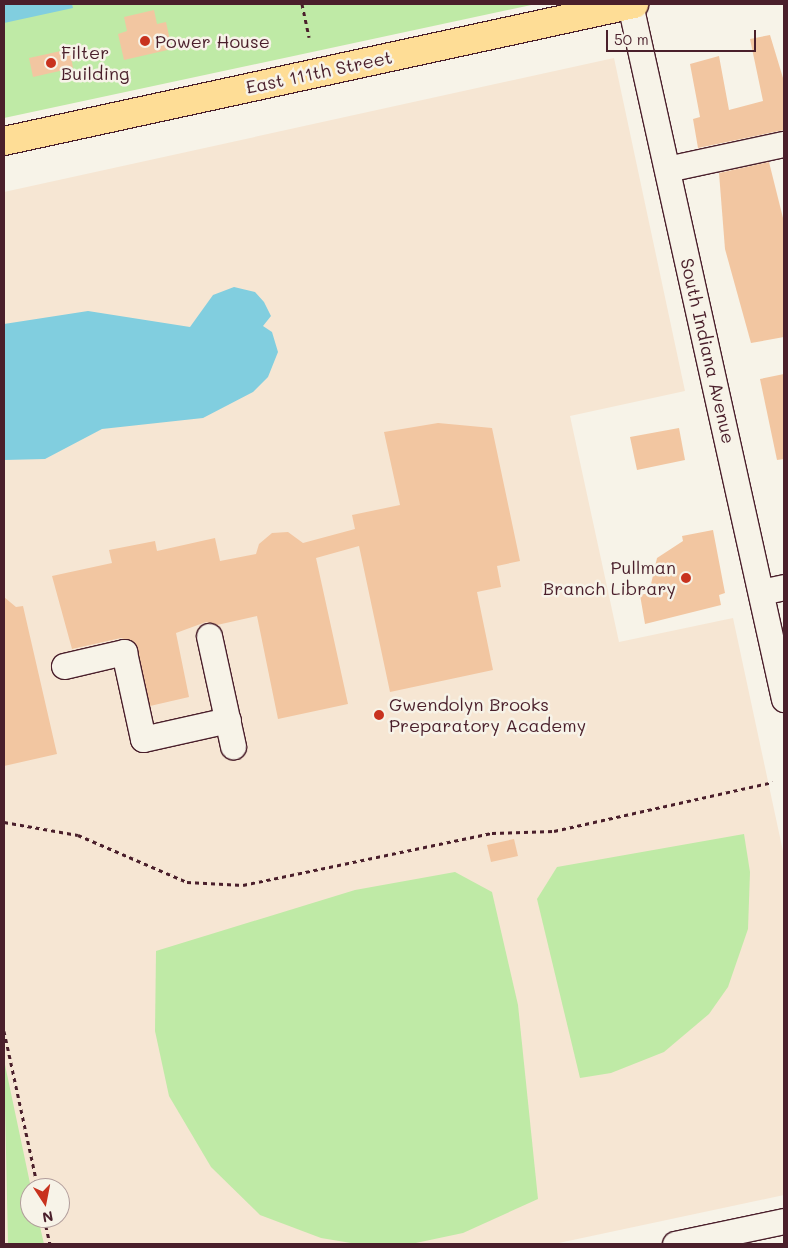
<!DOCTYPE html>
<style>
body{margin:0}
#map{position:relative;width:788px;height:1248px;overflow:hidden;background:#f7f3e8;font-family:Mali,sans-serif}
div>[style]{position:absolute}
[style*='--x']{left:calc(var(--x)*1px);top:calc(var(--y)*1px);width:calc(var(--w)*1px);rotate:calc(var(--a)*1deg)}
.built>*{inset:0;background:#f6e6d3}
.green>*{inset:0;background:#bfeaa6}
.water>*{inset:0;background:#81cedf}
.building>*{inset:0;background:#f2c6a1}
.path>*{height:3px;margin-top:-1.5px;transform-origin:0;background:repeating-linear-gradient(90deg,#4a1f2b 0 4px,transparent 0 8px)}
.roads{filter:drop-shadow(1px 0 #4a1f2b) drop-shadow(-1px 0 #4a1f2b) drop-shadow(0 1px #4a1f2b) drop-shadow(0 -1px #4a1f2b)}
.minor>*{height:25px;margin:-12.5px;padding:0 12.5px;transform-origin:12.5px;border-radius:12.5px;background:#f7f3e8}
.major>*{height:28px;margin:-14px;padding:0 14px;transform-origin:14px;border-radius:14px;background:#fedd96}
.dots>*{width:14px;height:14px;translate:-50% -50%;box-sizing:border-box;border:2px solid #f7f3e8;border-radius:50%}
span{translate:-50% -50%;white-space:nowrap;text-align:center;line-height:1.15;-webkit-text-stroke:5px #f7f3e8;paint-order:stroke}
.poi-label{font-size:18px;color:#4a1f2b}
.left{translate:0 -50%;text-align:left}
.right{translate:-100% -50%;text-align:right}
.street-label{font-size:18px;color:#4a1f2b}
.frame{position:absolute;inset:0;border:5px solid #4a1f2b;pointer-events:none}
.north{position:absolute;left:20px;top:1178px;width:50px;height:50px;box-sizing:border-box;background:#f7f3e8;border:1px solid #b29e9c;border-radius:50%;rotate:169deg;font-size:14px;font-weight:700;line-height:20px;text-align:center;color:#4a1f2b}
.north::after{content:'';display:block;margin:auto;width:18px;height:22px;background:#c8321e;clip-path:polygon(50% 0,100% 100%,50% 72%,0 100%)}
.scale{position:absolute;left:606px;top:30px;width:150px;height:22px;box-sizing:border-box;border:2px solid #4a1f2b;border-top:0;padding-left:6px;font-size:15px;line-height:18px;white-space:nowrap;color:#4a1f2b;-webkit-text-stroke:4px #f7f3e8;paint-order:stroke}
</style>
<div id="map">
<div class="built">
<i style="clip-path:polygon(evenodd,614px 58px,685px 391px,570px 416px,619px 642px,733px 618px,784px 856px,784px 1195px,554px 1244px,4px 1244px,4px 192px,614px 58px,30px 1188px,60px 1188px,60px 1218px,30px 1218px,30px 1188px)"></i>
</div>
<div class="green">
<i style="clip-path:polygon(4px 4px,536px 4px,4px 118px)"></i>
<i style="clip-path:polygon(744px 834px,750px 872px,748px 929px,728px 987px,709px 1014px,664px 1052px,611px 1073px,580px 1078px,537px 899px,557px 867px)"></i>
<i style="clip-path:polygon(455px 872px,492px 892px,518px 1005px,538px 1199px,463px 1233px,411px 1244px,357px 1244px,321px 1238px,260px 1215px,211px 1167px,169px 1096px,155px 1031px,156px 951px,355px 890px)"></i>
<i style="clip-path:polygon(4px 1060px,31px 1188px,30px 1218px,38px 1218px,44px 1244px,8px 1244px)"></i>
</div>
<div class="water">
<i style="clip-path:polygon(4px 4px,72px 4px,73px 8px,4px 23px)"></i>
<i style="clip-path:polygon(234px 287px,255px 292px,264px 302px,271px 316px,263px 326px,272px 332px,278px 352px,268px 377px,253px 392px,203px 418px,102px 429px,45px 459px,4px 460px,4px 324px,88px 311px,190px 327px,213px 295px)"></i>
</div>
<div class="building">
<i style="clip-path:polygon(154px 10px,157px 24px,166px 22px,172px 49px,124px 60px,118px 34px,127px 31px,124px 17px)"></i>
<i style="clip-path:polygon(770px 35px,783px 78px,784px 130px,698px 148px,693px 119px,700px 117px,690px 64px,719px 56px,729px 110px,763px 101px,750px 39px)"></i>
<i style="clip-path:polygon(70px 49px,73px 68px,33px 77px,29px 58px)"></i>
<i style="clip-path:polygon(769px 162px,784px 222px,784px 337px,751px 343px,725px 249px,719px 173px)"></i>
<i style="clip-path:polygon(784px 374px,784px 459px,777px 460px,760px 379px)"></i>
<i style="clip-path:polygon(438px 423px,492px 428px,520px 561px,497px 566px,501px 587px,477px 592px,493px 670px,390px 692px,359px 546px,316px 558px,348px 704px,278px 719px,257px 616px,217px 625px,206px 622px,176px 633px,189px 697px,150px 706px,134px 642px,121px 638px,72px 649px,52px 576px,112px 563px,109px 550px,155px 541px,157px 551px,215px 538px,220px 561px,256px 554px,259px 544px,272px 533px,288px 532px,303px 543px,355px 529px,352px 515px,400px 505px,384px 432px)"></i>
<i style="clip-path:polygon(679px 428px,685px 460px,637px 470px,630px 437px)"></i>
<i style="clip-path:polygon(713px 530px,725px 593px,719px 595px,721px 605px,645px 624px,640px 595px,649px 593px,657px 558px,683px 541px,682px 536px)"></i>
<i style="clip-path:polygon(4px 597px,16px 607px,23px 606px,57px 754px,4px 766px)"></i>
<i style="clip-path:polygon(514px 839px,518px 856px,491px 862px,487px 845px)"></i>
</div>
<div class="path">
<i style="--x:302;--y:4;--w:34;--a:78"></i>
<i style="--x:4;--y:822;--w:75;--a:10"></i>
<i style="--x:78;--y:835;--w:119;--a:23.3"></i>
<i style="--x:187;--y:882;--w:56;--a:3.1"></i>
<i style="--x:243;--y:885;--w:254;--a:-11.8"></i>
<i style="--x:492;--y:833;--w:62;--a:-1.8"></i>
<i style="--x:554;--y:831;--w:224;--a:-12.6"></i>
<i style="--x:4;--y:1031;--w:161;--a:77.8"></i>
<i style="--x:44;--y:1218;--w:27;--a:77"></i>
</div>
<div class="roads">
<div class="minor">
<i style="--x:630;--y:4;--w:712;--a:77.51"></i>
<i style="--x:667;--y:169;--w:120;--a:-12.1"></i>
<i style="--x:761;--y:592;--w:24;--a:-12"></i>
<i style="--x:209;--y:636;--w:113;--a:77.7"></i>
<i style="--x:64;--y:666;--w:62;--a:-13.1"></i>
<i style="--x:124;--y:652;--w:89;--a:77.7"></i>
<i style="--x:143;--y:739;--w:87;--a:-12.6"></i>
<i style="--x:675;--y:1244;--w:111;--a:-11.9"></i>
</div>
<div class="major">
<i style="--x:4;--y:141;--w:645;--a:-12.27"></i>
</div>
</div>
<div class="dots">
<i style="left:145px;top:41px;background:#c8321e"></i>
<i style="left:51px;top:63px;background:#c8321e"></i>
<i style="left:686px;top:578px;background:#c8321e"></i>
<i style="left:379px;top:715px;background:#c8321e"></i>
</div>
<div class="poi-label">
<span class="left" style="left:155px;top:41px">Power House</span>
<span class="left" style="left:61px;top:63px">Filter<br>Building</span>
<span class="right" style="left:676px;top:578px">Pullman<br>Branch Library</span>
<span class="left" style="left:389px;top:715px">Gwendolyn Brooks<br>Preparatory Academy</span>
</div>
<div class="street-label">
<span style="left:319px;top:72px;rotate:-12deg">East 111th Street</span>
<span style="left:708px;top:351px;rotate:77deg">South Indiana Avenue</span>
</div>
<div class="frame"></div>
<div class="north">N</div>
<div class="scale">50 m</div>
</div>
